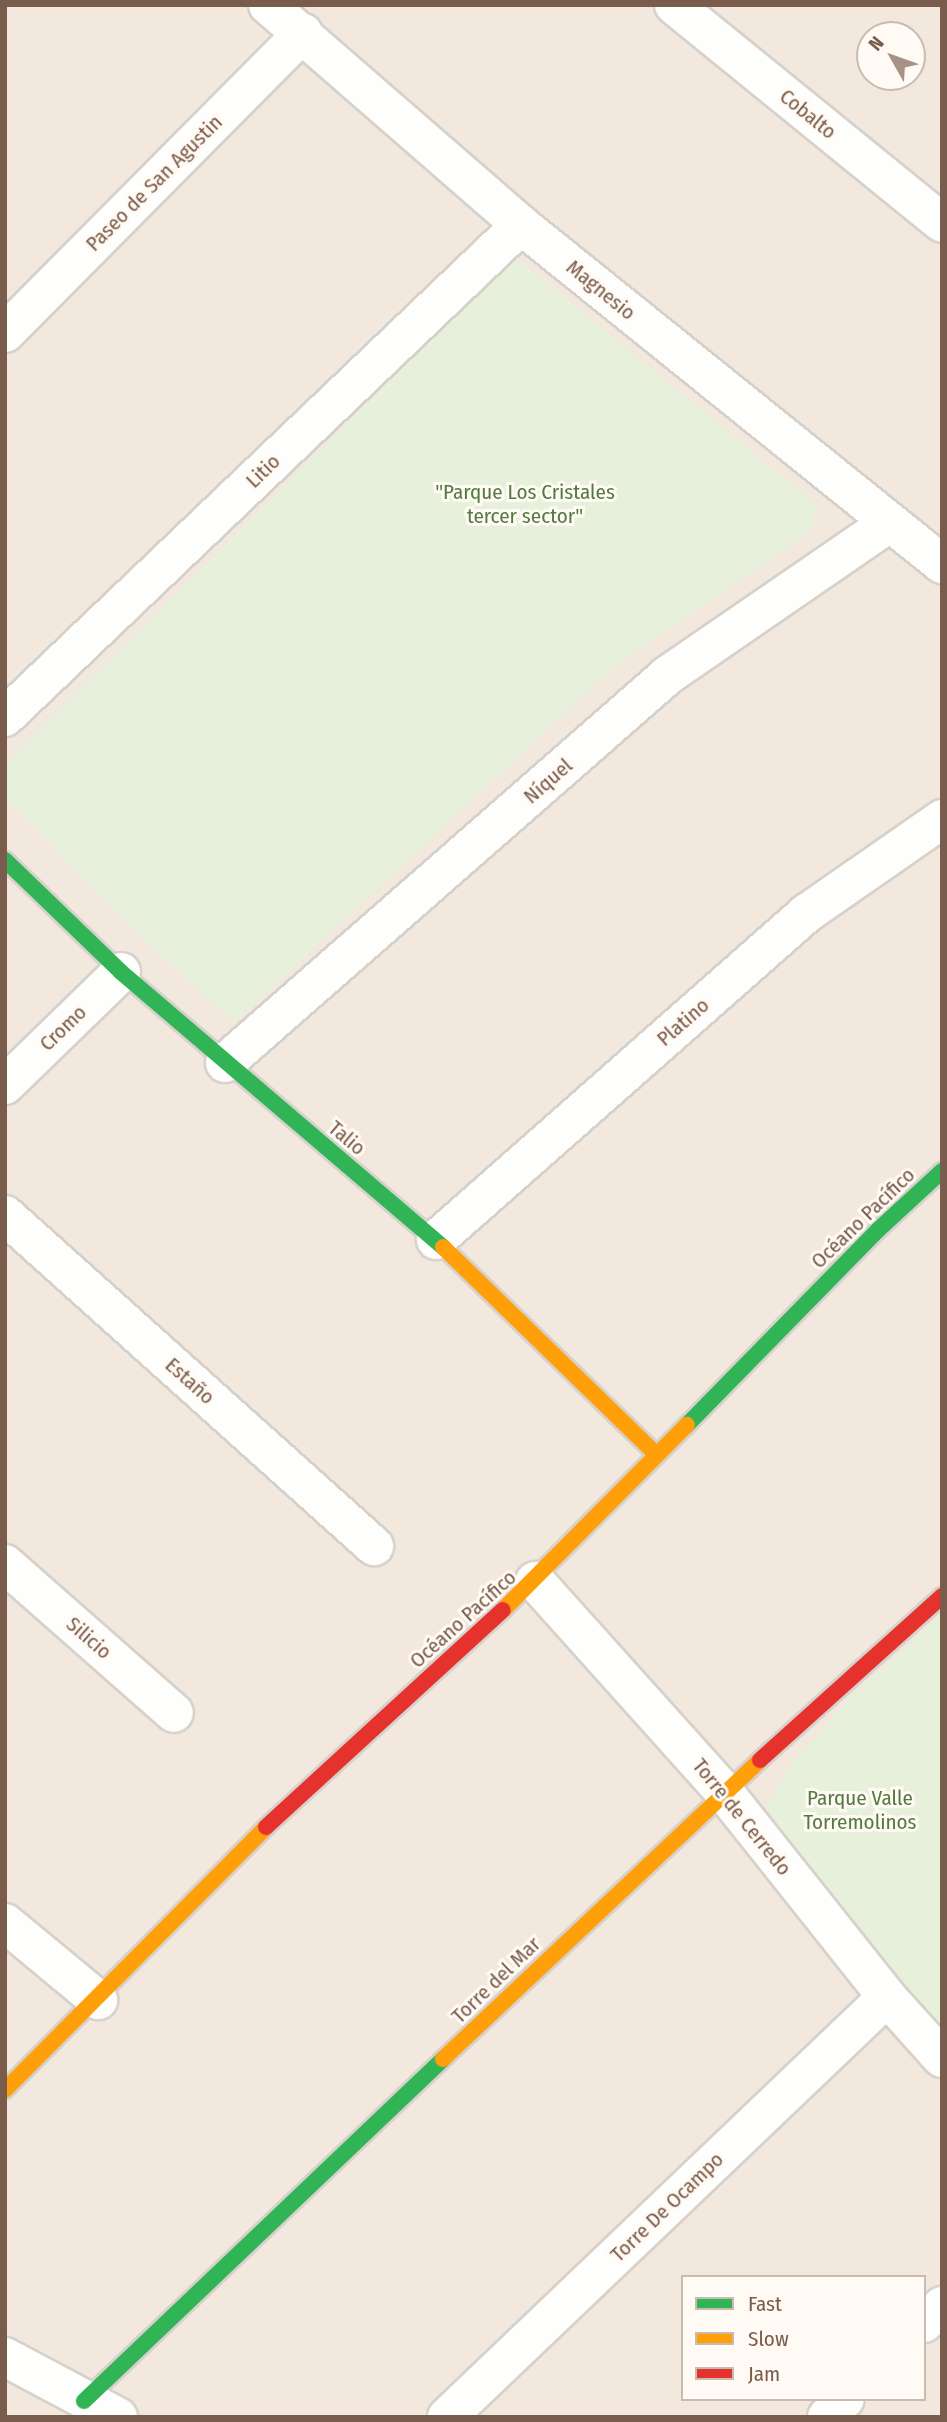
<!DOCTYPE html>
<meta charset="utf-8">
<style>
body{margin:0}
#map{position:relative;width:947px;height:2422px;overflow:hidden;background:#f9f5f0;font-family:"Fira Sans Condensed",sans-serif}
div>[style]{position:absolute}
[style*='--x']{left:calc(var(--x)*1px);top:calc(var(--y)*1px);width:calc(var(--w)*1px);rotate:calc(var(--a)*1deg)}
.residential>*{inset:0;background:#f2e8de}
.green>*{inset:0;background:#e7f0db}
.roads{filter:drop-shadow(2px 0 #d7d1cb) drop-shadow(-2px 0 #d7d1cb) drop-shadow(0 2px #d7d1cb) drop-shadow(0 -2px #d7d1cb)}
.street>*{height:38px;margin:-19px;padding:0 19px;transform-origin:19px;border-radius:19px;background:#fefefd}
.fast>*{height:16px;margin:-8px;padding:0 8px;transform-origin:8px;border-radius:8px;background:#30b455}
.slow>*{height:16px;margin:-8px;padding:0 8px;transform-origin:8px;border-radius:8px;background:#ff9f0a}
.jam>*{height:16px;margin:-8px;padding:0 8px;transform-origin:8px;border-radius:8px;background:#e5322d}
span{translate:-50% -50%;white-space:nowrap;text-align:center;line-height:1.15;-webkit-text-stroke:6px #fffaf3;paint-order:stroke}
.street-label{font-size:21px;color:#7a5c4d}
.park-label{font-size:21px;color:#537a41}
.frame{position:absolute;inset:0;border:7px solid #7a5c4d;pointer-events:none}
.legend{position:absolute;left:681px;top:2275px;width:245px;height:126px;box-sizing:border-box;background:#fffaf3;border:2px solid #cabbb1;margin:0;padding:9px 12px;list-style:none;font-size:21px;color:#7a5c4d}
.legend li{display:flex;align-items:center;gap:14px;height:35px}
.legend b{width:35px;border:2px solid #cabbb1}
.north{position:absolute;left:856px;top:21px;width:70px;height:70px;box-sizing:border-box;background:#fffaf3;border:2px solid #cabbb1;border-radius:50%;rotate:310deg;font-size:19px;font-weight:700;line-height:28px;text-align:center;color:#7a5c4d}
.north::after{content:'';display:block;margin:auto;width:24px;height:32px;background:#a69286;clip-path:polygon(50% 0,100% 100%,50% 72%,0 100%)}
</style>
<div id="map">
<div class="residential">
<i style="clip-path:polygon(evenodd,5px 5px,942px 5px,942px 2417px,5px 2417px,5px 5px,870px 35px,912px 35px,912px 77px,870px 77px,870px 35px,5px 5px,683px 2277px,924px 2277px,924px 2399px,683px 2399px,683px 2277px)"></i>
</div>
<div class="green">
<i style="clip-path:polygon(514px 256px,818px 506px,810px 532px,617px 664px,234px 1023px,150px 945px,5px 798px,5px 765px)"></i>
<i style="clip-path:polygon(942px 1614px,942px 2030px,847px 1928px,760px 1819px,789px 1767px,850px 1698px)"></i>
</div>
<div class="roads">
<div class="street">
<i style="--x:268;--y:5;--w:335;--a:41"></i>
<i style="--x:521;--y:225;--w:541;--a:38.84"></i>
<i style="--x:674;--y:5;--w:345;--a:39.1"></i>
<i style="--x:5;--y:333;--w:423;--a:-45.2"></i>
<i style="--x:5;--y:717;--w:713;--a:-43.64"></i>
<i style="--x:225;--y:1063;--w:589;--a:-41.21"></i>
<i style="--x:668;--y:675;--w:268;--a:-34.5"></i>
<i style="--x:5;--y:1085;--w:162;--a:-44.2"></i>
<i style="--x:5;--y:1215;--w:496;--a:41.9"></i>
<i style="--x:436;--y:1240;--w:495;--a:-41.4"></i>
<i style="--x:807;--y:913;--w:165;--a:-34.8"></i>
<i style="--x:5;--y:1564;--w:225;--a:41.4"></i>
<i style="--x:535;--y:1581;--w:283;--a:48.1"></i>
<i style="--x:724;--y:1792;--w:262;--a:51.5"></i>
<i style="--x:887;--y:1997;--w:82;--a:48"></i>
<i style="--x:5;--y:1923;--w:121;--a:39.6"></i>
<i style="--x:924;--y:2323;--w:25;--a:-43"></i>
<i style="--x:5;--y:2357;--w:128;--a:28"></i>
<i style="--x:447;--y:2417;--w:608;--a:-43.67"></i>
<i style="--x:827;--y:2417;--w:25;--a:-45"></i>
</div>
<div class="fast">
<i style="--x:5;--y:860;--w:161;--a:44"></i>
<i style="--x:121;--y:972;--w:423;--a:40.5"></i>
<i style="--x:687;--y:1425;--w:273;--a:-45.6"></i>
<i style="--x:878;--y:1230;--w:87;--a:-42.7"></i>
<i style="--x:84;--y:2401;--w:496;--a:-43.6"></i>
</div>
<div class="slow">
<i style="--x:443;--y:1247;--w:298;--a:44.2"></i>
<i style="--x:503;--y:1610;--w:261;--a:-45.2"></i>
<i style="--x:443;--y:2059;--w:436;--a:-43.3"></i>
<i style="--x:5;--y:2090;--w:371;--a:-45.2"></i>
</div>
<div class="jam">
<i style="--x:760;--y:1760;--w:245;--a:-42"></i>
<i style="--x:266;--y:1827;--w:321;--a:-42.5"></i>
</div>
</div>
<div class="street-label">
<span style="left:808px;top:114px;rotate:39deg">Cobalto</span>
<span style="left:154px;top:183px;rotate:-45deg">Paseo de San Agustin</span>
<span style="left:601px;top:290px;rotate:39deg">Magnesio</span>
<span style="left:263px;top:471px;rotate:-44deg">Litio</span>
<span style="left:548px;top:781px;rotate:-41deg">Níquel</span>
<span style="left:683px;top:1022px;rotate:-41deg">Platino</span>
<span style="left:63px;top:1028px;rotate:-44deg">Cromo</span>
<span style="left:347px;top:1138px;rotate:40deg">Talio</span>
<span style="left:863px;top:1218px;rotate:-44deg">Océano Pacífico</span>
<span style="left:190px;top:1381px;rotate:42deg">Estaño</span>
<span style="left:463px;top:1619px;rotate:-42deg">Océano Pacífico</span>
<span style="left:89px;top:1638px;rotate:41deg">Silicio</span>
<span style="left:742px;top:1817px;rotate:51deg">Torre de Cerredo</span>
<span style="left:496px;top:1980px;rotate:-44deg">Torre del Mar</span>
<span style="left:667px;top:2207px;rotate:-44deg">Torre De Ocampo</span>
</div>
<div class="park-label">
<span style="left:525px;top:504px">"Parque Los Cristales<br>tercer sector"</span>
<span style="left:860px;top:1810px">Parque Valle<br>Torremolinos</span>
</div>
<div class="frame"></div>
<ul class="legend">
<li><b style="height:9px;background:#30b455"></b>Fast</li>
<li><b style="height:9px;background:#ff9f0a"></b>Slow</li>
<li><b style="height:9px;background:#e5322d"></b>Jam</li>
</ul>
<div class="north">N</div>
</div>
